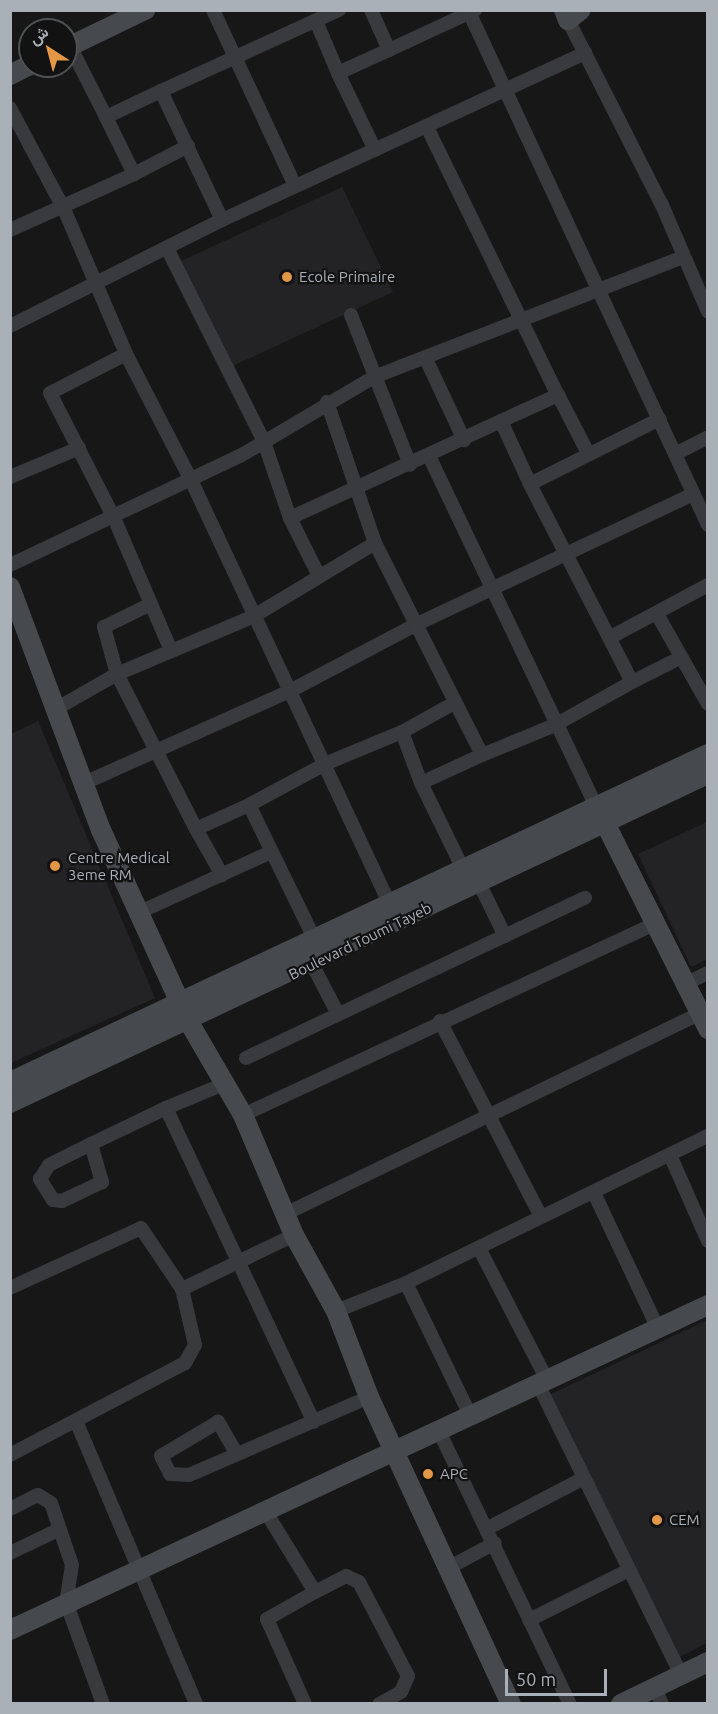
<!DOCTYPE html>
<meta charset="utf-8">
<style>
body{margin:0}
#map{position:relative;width:718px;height:1714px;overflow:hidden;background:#171718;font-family:Ubuntu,Vazirmatn,sans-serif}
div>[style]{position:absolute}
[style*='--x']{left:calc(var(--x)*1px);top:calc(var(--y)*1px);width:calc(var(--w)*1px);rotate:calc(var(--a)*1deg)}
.built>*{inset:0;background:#232325}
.street>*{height:14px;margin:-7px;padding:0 7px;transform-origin:7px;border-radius:7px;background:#383a3d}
.secondary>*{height:20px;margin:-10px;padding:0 10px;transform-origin:10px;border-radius:10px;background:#46494d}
.dots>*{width:16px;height:16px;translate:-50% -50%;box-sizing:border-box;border:3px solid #121213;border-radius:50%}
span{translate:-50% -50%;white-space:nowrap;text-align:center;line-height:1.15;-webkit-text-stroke:4.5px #121213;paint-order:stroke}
.poi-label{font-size:15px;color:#aab0b7}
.left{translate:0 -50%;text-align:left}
.street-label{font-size:15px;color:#aab0b7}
.frame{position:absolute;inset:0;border:12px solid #aab0b7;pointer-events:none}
.north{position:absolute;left:18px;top:18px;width:60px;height:60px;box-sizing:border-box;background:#121213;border:2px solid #4f5155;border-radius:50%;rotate:324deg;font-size:16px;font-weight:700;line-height:24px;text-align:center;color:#aab0b7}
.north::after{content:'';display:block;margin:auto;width:21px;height:27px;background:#e19746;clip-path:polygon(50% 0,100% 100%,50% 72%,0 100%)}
.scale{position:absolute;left:505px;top:1669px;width:102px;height:27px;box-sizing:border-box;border:3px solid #aab0b7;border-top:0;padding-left:8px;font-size:18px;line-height:21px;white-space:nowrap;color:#aab0b7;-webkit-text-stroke:4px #121213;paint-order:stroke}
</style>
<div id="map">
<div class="built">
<i style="clip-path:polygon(342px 187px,393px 292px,233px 366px,181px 261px)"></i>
<i style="clip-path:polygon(38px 721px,155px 998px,11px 1063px,11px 734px)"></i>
<i style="clip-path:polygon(707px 822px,707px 959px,691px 967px,638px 854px)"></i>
<i style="clip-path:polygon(707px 1320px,707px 1643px,676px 1659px,545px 1397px)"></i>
</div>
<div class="street">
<i style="--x:213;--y:10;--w:194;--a:65"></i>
<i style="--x:371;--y:10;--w:44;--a:65.8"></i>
<i style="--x:389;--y:50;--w:95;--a:-24.9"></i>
<i style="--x:468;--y:10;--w:568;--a:65.01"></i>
<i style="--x:568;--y:20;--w:208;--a:63.1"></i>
<i style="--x:662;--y:205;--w:116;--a:66.7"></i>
<i style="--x:316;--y:21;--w:56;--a:67.1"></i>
<i style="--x:70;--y:46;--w:80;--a:63.1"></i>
<i style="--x:106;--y:117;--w:61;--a:-25.3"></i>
<i style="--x:10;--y:108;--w:115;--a:61.9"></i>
<i style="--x:64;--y:209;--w:158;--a:66.8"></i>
<i style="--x:126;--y:354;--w:142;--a:62.7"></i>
<i style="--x:191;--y:480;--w:467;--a:64.9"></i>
<i style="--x:427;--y:127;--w:298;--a:64"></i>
<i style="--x:375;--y:150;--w:85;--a:-115.7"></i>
<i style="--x:338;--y:73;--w:56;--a:-24.3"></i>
<i style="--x:134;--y:174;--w:61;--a:-27.4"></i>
<i style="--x:222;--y:220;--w:143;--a:-115.3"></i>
<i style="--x:161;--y:91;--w:196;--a:-24.5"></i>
<i style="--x:10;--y:230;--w:136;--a:-24.3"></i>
<i style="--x:134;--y:174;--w:64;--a:-116.2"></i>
<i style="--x:167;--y:248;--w:217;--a:63.4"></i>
<i style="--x:264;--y:442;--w:80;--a:71.1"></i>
<i style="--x:290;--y:518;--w:63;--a:63.4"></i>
<i style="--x:351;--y:315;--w:161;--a:68.5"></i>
<i style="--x:10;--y:326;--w:237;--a:-26.6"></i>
<i style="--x:222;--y:220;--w:400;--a:-24.7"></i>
<i style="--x:126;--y:354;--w:85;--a:152.8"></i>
<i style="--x:50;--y:393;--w:140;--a:62.9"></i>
<i style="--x:114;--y:518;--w:142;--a:66.7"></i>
<i style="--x:425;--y:357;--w:92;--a:64.8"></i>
<i style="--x:327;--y:402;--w:149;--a:71.2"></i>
<i style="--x:675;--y:454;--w:37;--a:-27"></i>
<i style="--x:429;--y:456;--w:388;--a:64.5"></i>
<i style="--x:10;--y:477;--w:75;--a:-22.8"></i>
<i style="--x:530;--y:484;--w:69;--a:-114.7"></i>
<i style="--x:501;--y:421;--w:63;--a:-24.5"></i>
<i style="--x:558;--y:395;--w:63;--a:62.6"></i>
<i style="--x:290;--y:518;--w:232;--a:-24.7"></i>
<i style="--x:10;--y:565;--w:255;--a:-25.4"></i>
<i style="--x:240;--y:456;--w:156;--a:-30.5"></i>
<i style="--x:374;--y:377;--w:331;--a:-21.2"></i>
<i style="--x:657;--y:614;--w:103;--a:60.5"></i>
<i style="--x:611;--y:637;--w:110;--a:-28.2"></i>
<i style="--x:632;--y:682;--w:54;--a:-26.6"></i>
<i style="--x:54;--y:710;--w:73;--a:-29.7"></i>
<i style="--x:117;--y:674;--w:49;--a:-105.5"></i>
<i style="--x:104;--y:627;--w:50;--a:-26.1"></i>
<i style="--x:402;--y:732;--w:60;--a:-29.1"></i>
<i style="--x:82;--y:784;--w:228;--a:-24.1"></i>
<i style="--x:290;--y:691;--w:141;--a:-27.8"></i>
<i style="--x:415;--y:625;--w:307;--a:-25.2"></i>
<i style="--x:249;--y:805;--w:58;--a:155.6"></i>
<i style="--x:196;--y:829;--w:174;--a:-117"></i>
<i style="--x:117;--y:674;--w:149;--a:-22.9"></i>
<i style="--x:254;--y:616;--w:141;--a:-31.1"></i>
<i style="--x:375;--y:543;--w:237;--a:63.2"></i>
<i style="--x:482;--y:755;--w:79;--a:-22.3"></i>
<i style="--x:555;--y:725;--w:88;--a:-29.2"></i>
<i style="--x:632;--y:682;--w:223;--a:-117.3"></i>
<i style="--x:530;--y:484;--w:145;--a:-26.6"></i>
<i style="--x:196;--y:829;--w:53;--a:60.5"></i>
<i style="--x:463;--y:869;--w:96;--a:-116"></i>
<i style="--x:421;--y:783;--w:67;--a:-24.7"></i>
<i style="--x:479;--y:883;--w:59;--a:63.9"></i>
<i style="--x:140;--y:912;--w:144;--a:-24.6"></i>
<i style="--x:314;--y:938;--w:148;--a:-116"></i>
<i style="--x:249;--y:805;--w:89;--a:-28.3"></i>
<i style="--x:327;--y:763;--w:81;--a:-22.5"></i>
<i style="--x:402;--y:732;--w:54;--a:69.6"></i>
<i style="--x:312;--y:964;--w:56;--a:62.5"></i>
<i style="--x:685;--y:984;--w:25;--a:-26"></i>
<i style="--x:440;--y:1021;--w:220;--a:62.7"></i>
<i style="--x:246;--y:1058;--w:375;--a:-25.3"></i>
<i style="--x:166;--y:1108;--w:347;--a:64.8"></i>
<i style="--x:243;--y:1115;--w:455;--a:-24.9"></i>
<i style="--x:91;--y:1144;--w:40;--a:74"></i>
<i style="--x:102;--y:1182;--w:44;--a:154.6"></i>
<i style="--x:62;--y:1201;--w:9;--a:-174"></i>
<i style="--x:53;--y:1200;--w:25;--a:-122"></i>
<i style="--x:40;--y:1179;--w:17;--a:-57"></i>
<i style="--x:49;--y:1165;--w:47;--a:-26.6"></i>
<i style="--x:91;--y:1144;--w:83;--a:-25.6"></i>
<i style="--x:166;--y:1108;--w:63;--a:-22.5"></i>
<i style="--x:670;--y:1155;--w:94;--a:66.2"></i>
<i style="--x:594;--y:1193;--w:147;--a:64.7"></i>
<i style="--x:285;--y:1214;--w:461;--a:-25.8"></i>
<i style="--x:479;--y:1248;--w:146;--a:62.7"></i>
<i style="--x:406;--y:1283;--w:144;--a:64.1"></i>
<i style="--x:10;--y:1288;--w:144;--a:-24.6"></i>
<i style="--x:141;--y:1228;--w:73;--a:56.1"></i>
<i style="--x:182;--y:1289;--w:57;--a:76.9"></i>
<i style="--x:195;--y:1345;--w:21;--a:119"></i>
<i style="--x:185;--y:1363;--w:198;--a:152.3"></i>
<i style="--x:182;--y:1289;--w:124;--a:-25.7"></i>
<i style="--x:336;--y:1311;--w:75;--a:-21.8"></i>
<i style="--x:406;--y:1283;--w:336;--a:-26"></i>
<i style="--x:537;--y:1382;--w:326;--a:63.8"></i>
<i style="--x:76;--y:1421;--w:307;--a:67"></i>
<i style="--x:438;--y:1429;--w:305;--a:64.4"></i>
<i style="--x:235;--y:1451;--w:34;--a:-120"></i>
<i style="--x:218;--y:1422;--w:66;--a:149.2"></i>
<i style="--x:161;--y:1456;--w:20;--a:63"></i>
<i style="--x:170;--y:1474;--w:19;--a:3"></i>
<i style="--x:189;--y:1475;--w:196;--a:-23.4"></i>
<i style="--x:10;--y:1509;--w:31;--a:-27"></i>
<i style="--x:38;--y:1495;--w:15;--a:32"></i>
<i style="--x:51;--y:1503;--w:65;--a:71.3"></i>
<i style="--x:72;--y:1565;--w:37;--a:99"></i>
<i style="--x:66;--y:1602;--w:109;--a:70.1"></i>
<i style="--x:264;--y:1509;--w:97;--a:58.4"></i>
<i style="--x:315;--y:1592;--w:35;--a:-27"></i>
<i style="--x:346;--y:1576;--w:14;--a:25"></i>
<i style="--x:359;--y:1582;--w:106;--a:62.5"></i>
<i style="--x:408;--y:1676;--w:17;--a:114"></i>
<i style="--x:401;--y:1692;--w:25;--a:151"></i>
<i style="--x:488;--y:1528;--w:106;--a:-27.5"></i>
<i style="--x:10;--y:1553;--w:55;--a:-25.6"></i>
<i style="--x:448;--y:1568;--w:53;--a:-28"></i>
<i style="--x:529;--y:1620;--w:110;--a:-26.6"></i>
<i style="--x:655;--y:1687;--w:18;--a:68"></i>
<i style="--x:305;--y:1704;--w:93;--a:-114.1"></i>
<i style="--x:267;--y:1619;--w:55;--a:-29.4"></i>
</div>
<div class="secondary">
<i style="--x:564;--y:10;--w:11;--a:68"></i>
<i style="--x:568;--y:20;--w:16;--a:-38"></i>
<i style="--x:66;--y:48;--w:88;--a:-25.7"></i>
<i style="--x:10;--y:75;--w:22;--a:-27"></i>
<i style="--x:10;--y:587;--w:259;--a:69.5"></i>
<i style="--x:101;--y:830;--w:213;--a:65.4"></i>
<i style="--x:190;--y:1024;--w:105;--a:59.8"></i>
<i style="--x:243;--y:1115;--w:130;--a:67"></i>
<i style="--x:294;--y:1235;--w:87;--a:61.1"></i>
<i style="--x:336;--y:1311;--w:92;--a:69"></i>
<i style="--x:369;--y:1397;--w:338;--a:65.2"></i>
<i style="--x:599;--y:811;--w:244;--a:63.4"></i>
<i style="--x:10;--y:1082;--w:771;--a:-25.17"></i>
<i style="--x:10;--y:1103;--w:772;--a:-25.24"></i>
<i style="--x:10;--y:1630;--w:770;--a:-24.97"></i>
<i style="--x:621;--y:1704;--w:97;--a:-25.8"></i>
</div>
<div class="dots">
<i style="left:287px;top:277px;background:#e19746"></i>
<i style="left:55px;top:866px;background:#e19746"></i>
<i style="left:428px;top:1474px;background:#e19746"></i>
<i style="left:657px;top:1520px;background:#e19746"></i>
</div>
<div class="poi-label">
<span class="left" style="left:299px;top:277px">Ecole Primaire</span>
<span class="left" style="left:68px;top:866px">Centre Medical<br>3eme RM</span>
<span class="left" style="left:440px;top:1474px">APC</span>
<span class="left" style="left:669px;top:1520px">CEM</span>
</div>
<div class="street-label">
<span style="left:360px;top:941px;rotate:-26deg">Boulevard Toumi Tayeb</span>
</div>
<div class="frame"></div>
<div class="north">ش</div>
<div class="scale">50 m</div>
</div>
